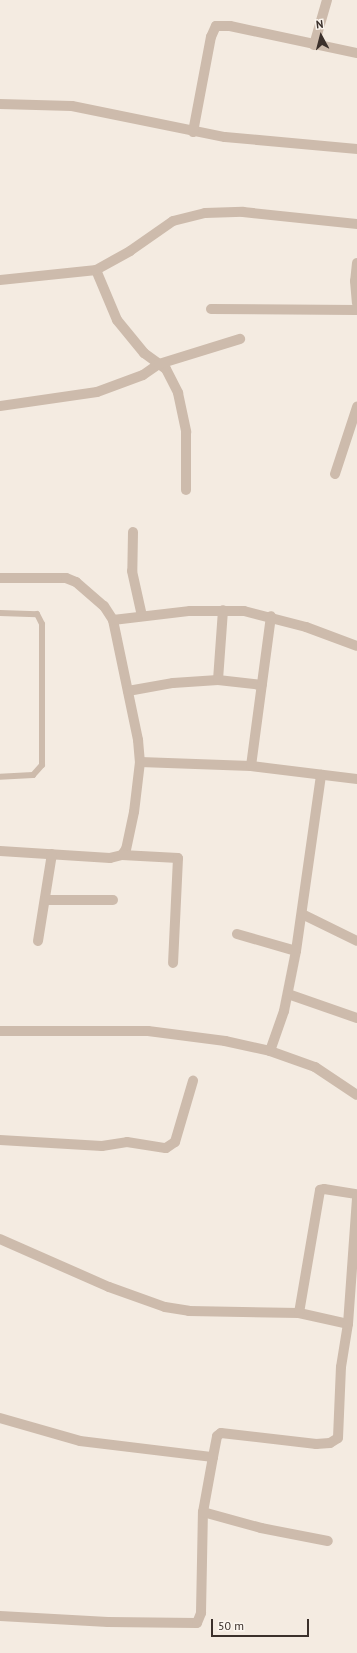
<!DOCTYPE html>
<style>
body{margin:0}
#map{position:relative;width:357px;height:1653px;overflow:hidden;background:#f4ebe1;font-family:"PT Sans",sans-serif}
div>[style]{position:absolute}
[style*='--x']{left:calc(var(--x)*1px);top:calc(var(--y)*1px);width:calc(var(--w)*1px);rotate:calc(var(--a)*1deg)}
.lane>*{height:6px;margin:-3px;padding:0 3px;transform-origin:3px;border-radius:3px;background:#cdbbac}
.street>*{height:10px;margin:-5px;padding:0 5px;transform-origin:5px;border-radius:5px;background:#cdbbac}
span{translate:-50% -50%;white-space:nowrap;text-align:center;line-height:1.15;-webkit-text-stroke:3.5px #fbf5ee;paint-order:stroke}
.north{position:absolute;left:301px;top:16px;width:40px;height:40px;-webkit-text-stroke:3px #fbf5ee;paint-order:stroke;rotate:353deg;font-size:11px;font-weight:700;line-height:16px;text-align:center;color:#3b302b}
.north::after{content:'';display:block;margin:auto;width:14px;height:18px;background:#3b302b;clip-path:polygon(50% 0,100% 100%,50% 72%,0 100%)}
.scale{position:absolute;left:211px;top:1619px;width:98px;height:18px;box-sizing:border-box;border:2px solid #3b302b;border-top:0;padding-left:5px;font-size:12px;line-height:14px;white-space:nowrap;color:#3b302b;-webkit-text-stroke:3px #fbf5ee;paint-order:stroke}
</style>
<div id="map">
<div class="lane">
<i style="--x:0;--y:613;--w:37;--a:2"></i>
<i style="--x:37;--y:614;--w:11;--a:63"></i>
<i style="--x:42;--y:624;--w:141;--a:90"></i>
<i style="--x:42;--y:765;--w:13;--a:132"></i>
<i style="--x:33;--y:775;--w:33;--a:177"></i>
</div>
<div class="street">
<i style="--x:314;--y:45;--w:47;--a:-73.9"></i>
<i style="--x:0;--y:104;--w:72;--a:1.6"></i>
<i style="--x:72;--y:106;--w:156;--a:11.5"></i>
<i style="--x:225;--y:137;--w:133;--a:5.2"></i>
<i style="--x:193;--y:132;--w:97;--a:-79.3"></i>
<i style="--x:211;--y:37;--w:12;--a:-66"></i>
<i style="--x:216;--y:26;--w:14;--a:0"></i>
<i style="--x:230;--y:26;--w:130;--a:12"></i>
<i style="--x:357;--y:263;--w:18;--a:96"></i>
<i style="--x:355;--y:281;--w:22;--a:85"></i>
<i style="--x:96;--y:270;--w:54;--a:67.2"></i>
<i style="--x:117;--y:320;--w:43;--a:50.7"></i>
<i style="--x:144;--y:353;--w:27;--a:36"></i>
<i style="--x:166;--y:369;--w:27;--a:63"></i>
<i style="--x:178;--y:393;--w:40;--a:78"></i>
<i style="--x:186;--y:432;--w:58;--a:90"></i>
<i style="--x:0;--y:280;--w:97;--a:-5.9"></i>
<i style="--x:96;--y:270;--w:39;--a:-29"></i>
<i style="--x:130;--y:251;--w:52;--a:-34.9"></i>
<i style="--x:173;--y:221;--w:33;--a:-14"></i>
<i style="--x:205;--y:213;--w:38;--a:-2"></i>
<i style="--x:243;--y:212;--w:115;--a:6"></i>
<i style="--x:211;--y:309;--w:146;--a:0.4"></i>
<i style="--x:0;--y:406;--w:98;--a:-8.2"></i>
<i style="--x:97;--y:392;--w:49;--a:-20.3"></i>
<i style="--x:143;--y:375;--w:19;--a:-35"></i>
<i style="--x:159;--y:364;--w:85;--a:-17.2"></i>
<i style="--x:335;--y:474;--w:71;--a:-71.8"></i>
<i style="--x:133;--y:532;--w:39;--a:91"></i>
<i style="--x:132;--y:571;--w:46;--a:77.5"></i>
<i style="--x:0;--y:578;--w:66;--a:0"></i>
<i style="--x:66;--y:578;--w:11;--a:22"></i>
<i style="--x:76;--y:582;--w:37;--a:41"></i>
<i style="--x:104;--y:606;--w:17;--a:57"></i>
<i style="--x:113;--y:620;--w:123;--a:78.2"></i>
<i style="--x:138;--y:740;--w:22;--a:85"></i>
<i style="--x:140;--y:762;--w:50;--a:96.8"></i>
<i style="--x:134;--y:812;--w:38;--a:102"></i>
<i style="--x:126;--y:849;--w:7;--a:124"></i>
<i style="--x:122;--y:855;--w:12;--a:166"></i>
<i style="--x:110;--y:858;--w:110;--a:-176.4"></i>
<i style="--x:113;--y:620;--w:78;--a:-6.7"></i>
<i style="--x:190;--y:611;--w:54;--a:0"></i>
<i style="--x:244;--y:611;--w:64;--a:14.5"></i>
<i style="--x:306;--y:627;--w:54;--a:20.4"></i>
<i style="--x:218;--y:680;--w:70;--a:-85.9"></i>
<i style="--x:128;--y:691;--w:46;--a:-10.1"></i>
<i style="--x:173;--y:683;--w:45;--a:-3.8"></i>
<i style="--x:218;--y:680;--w:44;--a:6.5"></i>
<i style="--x:140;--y:762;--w:111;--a:2.1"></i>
<i style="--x:251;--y:766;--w:107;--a:7"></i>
<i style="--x:251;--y:766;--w:151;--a:-82.4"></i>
<i style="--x:122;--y:855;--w:56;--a:3.1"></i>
<i style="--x:178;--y:858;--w:105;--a:92.7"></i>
<i style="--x:45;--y:900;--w:68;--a:0"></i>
<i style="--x:302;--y:914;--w:61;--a:26.1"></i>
<i style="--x:237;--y:934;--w:61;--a:16.1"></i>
<i style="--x:38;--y:941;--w:88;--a:-80.9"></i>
<i style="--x:288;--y:994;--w:73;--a:19.2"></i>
<i style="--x:0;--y:1031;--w:148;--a:0"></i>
<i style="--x:148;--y:1031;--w:78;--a:7.4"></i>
<i style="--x:225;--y:1041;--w:46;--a:12.5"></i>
<i style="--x:270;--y:1051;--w:48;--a:19.6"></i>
<i style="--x:315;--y:1067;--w:50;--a:33.7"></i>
<i style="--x:270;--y:1051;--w:42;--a:-70.7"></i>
<i style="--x:284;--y:1011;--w:61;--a:-78.7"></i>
<i style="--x:296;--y:951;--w:178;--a:-81.9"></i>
<i style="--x:0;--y:1140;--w:102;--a:3.4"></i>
<i style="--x:102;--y:1146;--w:25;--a:-9"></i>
<i style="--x:127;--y:1142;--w:39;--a:9"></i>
<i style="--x:166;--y:1148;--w:11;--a:-34"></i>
<i style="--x:175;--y:1142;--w:64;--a:-73.6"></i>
<i style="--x:0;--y:1239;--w:119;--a:23.8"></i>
<i style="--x:109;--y:1287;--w:59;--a:19.7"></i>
<i style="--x:165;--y:1307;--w:24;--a:9"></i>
<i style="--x:189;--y:1311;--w:110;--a:1"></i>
<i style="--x:299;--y:1313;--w:50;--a:12.7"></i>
<i style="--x:299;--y:1313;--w:125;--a:-80.3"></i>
<i style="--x:320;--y:1190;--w:4;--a:-14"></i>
<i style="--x:324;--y:1189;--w:33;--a:9"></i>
<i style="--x:0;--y:1418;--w:83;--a:16"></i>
<i style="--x:80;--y:1441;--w:134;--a:6.9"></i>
<i style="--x:213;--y:1457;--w:56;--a:100.3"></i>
<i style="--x:213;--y:1457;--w:21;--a:-79"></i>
<i style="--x:217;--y:1436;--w:5;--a:-37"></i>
<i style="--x:221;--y:1433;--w:96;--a:6.6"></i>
<i style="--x:316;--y:1444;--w:14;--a:-4"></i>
<i style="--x:330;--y:1443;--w:9;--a:-32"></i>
<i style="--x:338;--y:1438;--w:71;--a:-87.6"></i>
<i style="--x:341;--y:1367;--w:44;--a:-80.8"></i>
<i style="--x:348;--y:1324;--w:127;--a:-85.9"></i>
<i style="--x:0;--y:1616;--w:108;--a:3.2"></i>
<i style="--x:108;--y:1622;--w:89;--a:0.6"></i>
<i style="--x:197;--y:1623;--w:11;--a:-68"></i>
<i style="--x:201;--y:1613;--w:101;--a:-88.9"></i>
<i style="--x:203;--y:1512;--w:60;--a:15.4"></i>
<i style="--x:261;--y:1528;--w:68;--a:11"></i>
</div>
<div class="north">N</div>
<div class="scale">50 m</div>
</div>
